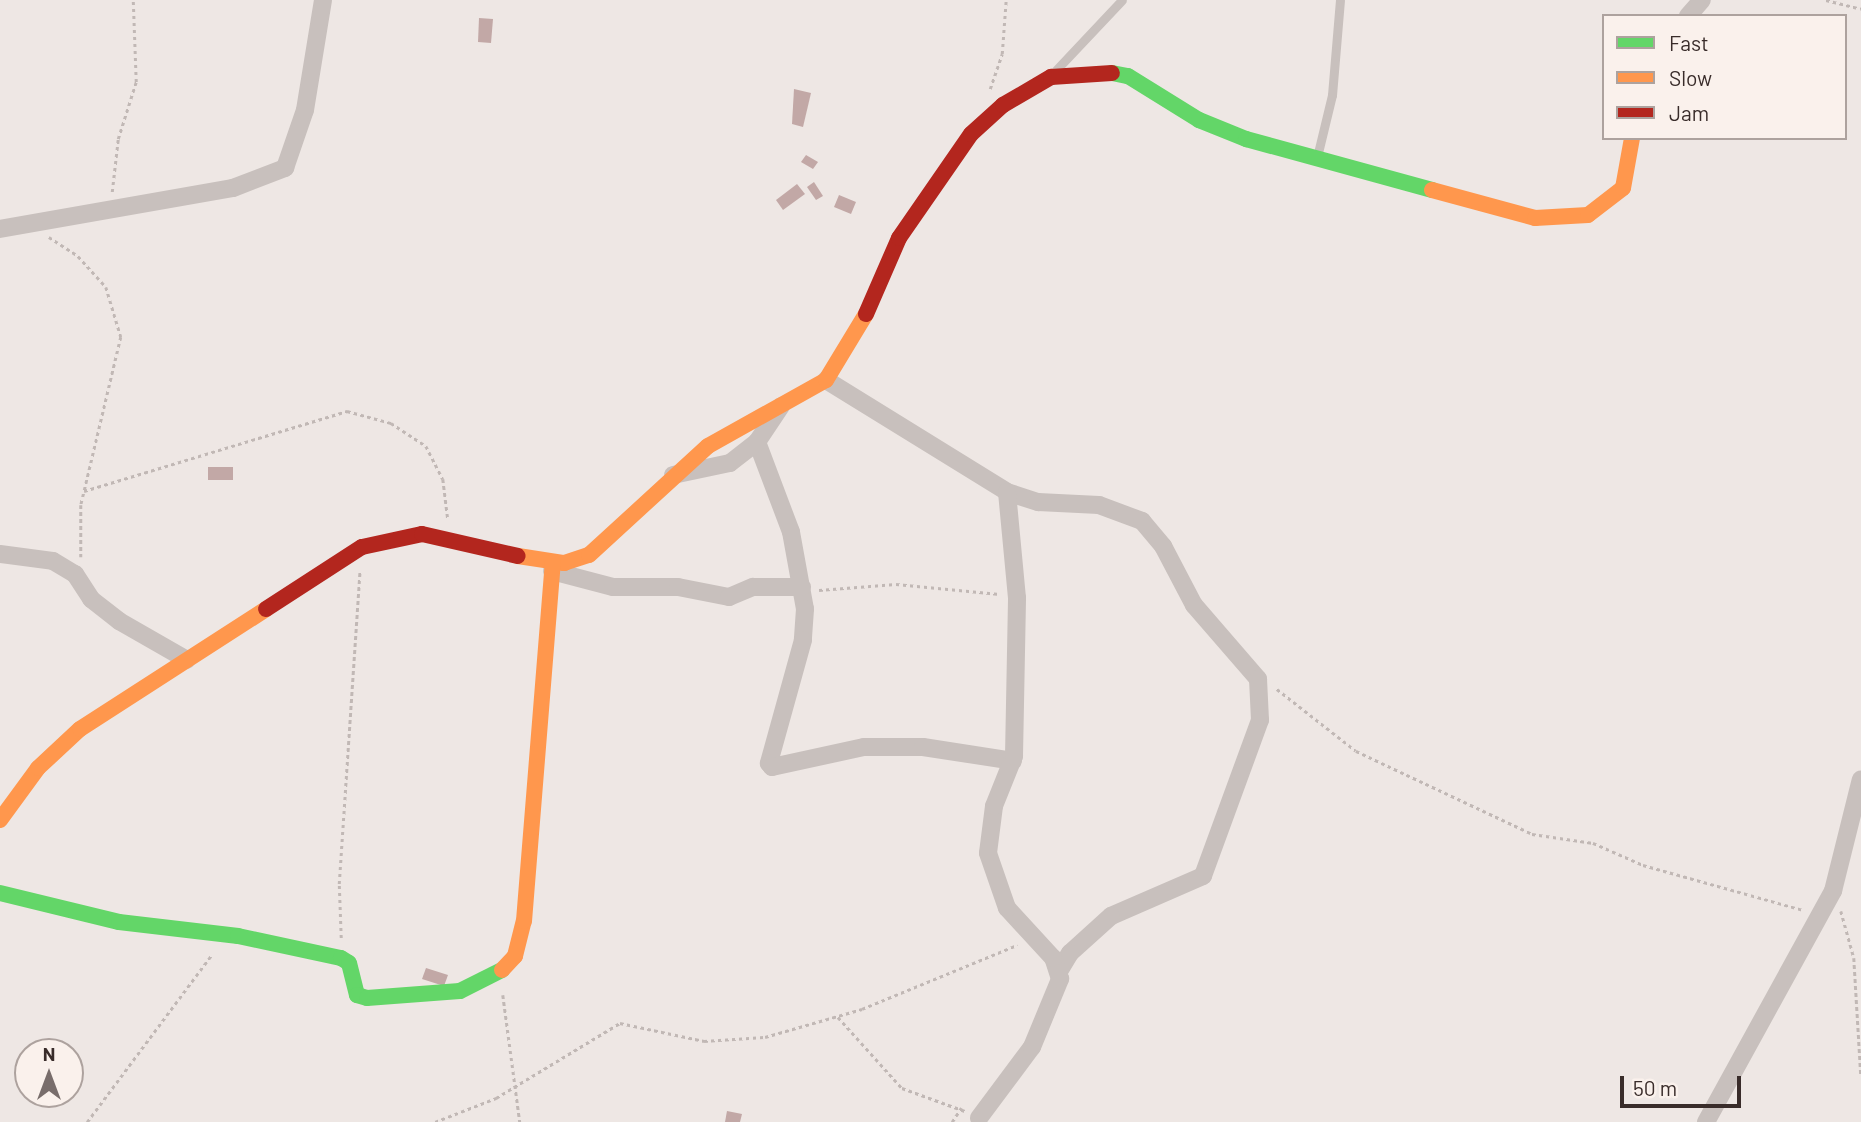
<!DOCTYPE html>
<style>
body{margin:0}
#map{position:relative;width:1861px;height:1122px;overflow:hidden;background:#eee7e4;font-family:Barlow,sans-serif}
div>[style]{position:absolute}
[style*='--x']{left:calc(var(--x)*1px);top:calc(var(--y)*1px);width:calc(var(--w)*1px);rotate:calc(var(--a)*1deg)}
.building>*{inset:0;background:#c2a8a6}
.path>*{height:2.5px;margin-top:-1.25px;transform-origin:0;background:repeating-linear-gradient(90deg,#c1b8b5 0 3.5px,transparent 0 7px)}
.lane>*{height:9px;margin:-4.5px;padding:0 4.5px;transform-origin:4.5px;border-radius:4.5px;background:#c8c0bd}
.street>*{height:18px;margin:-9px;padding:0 9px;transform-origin:9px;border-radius:9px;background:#c8c0bd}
.fast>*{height:16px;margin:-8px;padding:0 8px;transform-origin:8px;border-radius:8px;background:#63d668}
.slow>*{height:16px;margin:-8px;padding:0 8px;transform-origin:8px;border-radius:8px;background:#ff974d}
.jam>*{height:16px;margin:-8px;padding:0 8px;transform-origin:8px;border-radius:8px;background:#b3261e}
span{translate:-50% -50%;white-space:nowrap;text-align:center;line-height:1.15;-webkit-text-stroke:5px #faf1ec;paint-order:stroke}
.legend{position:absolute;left:1602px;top:14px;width:245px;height:126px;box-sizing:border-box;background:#faf1ec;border:2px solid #ada29e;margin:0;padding:9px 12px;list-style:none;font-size:21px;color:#392c2a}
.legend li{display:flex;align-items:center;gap:14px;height:35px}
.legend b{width:35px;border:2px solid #ada29e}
.north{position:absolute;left:14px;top:1038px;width:70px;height:70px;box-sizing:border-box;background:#faf1ec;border:2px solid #ada29e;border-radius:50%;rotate:0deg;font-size:19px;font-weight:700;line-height:28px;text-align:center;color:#392c2a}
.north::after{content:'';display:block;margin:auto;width:24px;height:32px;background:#786d6b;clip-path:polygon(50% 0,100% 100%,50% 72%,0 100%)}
.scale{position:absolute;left:1620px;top:1076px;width:121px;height:32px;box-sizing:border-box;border:4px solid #392c2a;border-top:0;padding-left:9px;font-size:21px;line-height:24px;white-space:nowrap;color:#392c2a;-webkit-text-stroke:5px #faf1ec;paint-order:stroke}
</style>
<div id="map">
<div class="building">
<i style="clip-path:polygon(479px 18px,493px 19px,491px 43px,478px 42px)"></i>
<i style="clip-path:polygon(794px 89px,811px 93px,803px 127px,792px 124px)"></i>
<i style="clip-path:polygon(806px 155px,818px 162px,813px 169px,801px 162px)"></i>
<i style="clip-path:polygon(814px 182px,823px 196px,816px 200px,807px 187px)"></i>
<i style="clip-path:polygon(797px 184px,805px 194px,783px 210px,776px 200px)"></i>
<i style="clip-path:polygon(839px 195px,856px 202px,851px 214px,834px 207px)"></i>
<i style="clip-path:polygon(208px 467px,233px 467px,233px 480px,208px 480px)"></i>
<i style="clip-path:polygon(426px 968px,448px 975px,444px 986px,422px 979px)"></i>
<i style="clip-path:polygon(727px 1111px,742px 1114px,740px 1122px,725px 1122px)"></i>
</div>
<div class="path">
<i style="--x:1826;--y:0;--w:36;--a:14"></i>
<i style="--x:990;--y:89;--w:37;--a:-71"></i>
<i style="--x:1002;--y:54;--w:54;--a:-85.8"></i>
<i style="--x:112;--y:192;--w:53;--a:-83.5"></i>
<i style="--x:118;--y:139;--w:60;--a:-72.5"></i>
<i style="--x:136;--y:82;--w:82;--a:-92.1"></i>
<i style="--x:49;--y:237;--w:35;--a:33"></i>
<i style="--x:78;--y:256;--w:42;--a:47.9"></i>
<i style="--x:106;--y:287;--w:52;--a:73.3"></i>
<i style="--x:121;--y:337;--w:173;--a:103.4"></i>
<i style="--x:81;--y:505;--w:52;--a:90"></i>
<i style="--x:84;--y:491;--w:275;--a:-16.9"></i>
<i style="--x:347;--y:411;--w:46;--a:15.3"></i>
<i style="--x:391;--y:423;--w:42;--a:33.3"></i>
<i style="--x:426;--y:446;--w:37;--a:63"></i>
<i style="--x:443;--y:479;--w:41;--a:83"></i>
<i style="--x:819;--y:590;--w:77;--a:-4.5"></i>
<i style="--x:896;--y:584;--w:104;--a:5.5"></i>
<i style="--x:1277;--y:689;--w:100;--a:38.1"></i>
<i style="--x:1356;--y:751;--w:195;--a:25.2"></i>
<i style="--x:1532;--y:834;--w:62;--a:8.4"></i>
<i style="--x:1593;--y:843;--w:55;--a:23.7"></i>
<i style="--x:1643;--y:865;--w:166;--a:15.7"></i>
<i style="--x:1841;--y:911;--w:49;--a:74.5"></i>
<i style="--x:1854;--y:958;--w:117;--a:86.6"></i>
<i style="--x:341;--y:938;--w:54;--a:-92.1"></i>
<i style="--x:339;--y:884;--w:314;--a:-86.2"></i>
<i style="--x:503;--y:995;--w:128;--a:82.4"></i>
<i style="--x:838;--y:1017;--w:96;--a:48"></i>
<i style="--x:902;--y:1088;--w:67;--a:20.1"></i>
<i style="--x:87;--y:1122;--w:209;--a:-53.3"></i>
<i style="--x:435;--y:1122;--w:66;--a:-21.5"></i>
<i style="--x:496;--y:1098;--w:145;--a:-31.2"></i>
<i style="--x:620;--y:1023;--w:86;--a:12.1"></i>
<i style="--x:704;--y:1041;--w:61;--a:-3.8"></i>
<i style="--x:765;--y:1037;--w:101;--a:-16.1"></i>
<i style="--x:862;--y:1009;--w:168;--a:-22.4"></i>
<i style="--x:952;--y:1122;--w:17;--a:-57"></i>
</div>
<div class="lane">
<i style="--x:1056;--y:70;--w:96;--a:-46.7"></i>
<i style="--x:1317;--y:157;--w:64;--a:-76.4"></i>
<i style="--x:1332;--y:95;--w:95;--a:-85.2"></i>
</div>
<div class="street">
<i style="--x:1688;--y:16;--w:21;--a:-49"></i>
<i style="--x:0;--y:229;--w:237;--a:-10"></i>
<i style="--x:233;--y:188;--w:56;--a:-21"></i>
<i style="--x:285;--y:168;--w:61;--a:-71"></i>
<i style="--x:305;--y:110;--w:111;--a:-80.7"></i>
<i style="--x:826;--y:380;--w:213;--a:31.7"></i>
<i style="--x:1007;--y:492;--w:33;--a:18"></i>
<i style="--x:1038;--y:502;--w:61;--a:2.8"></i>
<i style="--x:1099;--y:505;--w:46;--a:20.4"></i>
<i style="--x:1142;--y:521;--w:33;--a:50"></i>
<i style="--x:1163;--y:546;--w:67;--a:62.3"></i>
<i style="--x:1194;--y:605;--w:98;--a:49.1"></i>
<i style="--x:1258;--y:679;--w:41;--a:87.2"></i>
<i style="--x:1260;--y:720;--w:166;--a:110.1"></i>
<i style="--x:1203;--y:876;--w:100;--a:156.5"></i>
<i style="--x:1111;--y:916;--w:55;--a:137.9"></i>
<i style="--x:1070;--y:953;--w:21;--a:121"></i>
<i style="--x:757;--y:442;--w:96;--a:69.3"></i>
<i style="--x:791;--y:532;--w:78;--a:79.7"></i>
<i style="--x:805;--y:609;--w:31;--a:94"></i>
<i style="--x:803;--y:640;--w:128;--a:105.5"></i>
<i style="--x:769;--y:763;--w:5;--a:53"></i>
<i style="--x:772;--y:767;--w:94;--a:-12.3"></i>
<i style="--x:864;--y:747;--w:59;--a:0"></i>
<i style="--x:923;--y:747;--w:91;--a:8.8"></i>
<i style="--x:673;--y:475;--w:58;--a:-11.9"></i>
<i style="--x:730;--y:463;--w:34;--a:-38"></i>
<i style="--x:757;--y:442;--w:43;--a:-56.3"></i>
<i style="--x:0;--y:554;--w:53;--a:7.5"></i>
<i style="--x:53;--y:561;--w:26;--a:31"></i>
<i style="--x:75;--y:574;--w:30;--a:57"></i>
<i style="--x:91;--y:599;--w:36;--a:38"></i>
<i style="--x:119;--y:621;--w:78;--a:29.8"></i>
<i style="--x:552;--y:571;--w:63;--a:14.7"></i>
<i style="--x:613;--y:587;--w:65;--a:0"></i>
<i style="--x:678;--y:587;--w:52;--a:11.1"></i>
<i style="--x:729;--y:597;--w:26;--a:-23"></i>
<i style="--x:753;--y:587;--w:49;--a:0"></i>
<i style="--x:979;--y:1118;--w:89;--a:-53.3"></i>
<i style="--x:1032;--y:1047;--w:74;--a:-67.6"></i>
<i style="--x:1060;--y:979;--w:22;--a:-108"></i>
<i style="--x:1053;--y:958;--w:68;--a:-132.6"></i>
<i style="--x:1007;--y:908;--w:58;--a:-109.1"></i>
<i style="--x:988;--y:853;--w:47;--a:-82.7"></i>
<i style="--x:994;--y:806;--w:54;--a:-68.2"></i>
<i style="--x:1014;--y:756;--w:158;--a:-88.9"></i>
<i style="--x:1017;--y:598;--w:106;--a:-95.4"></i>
<i style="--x:1706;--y:1122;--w:264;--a:-61.2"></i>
<i style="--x:1833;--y:891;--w:115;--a:-76"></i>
</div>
<div class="fast">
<i style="--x:1112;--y:73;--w:16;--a:11"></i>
<i style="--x:1128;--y:76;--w:84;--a:31.8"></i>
<i style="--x:1199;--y:120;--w:51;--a:22"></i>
<i style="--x:1246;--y:139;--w:193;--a:15.3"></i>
<i style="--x:0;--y:893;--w:122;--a:13.7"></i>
<i style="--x:119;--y:922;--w:120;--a:6.7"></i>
<i style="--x:238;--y:936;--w:105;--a:12.1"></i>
<i style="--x:341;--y:958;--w:9;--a:32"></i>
<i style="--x:349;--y:963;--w:33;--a:76"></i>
<i style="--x:357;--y:995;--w:10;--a:17"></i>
<i style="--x:367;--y:998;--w:93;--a:-4.3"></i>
<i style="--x:460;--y:991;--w:47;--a:-26.6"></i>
</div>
<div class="slow">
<i style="--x:1432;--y:190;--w:107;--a:15.2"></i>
<i style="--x:1535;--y:218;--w:53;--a:-3.2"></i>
<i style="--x:1588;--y:215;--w:44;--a:-37.6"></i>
<i style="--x:1623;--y:188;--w:51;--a:-79.8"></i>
<i style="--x:518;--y:556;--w:47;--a:8.7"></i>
<i style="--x:564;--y:563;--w:26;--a:-18"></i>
<i style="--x:589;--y:555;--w:161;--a:-42.5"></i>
<i style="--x:708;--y:446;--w:135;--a:-29.2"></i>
<i style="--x:826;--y:380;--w:77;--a:-58.8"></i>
<i style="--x:0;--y:820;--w:64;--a:-53.8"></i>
<i style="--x:38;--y:768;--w:57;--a:-42.9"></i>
<i style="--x:80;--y:729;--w:221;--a:-32.8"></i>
<i style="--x:502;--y:970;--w:19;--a:-47"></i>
<i style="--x:515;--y:956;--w:36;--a:-76"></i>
<i style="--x:524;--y:921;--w:360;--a:-85.4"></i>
</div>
<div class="jam">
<i style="--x:866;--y:314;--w:83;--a:-66.5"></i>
<i style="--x:899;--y:238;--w:126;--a:-55.3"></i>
<i style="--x:971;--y:134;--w:43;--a:-42.2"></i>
<i style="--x:1003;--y:105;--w:56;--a:-30.3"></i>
<i style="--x:1051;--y:77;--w:61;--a:-3.8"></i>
<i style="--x:266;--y:609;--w:114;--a:-32.9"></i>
<i style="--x:362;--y:547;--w:61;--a:-12.2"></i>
<i style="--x:422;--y:534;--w:98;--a:12.9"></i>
</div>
<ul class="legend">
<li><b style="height:9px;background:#63d668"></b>Fast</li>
<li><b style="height:9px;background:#ff974d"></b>Slow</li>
<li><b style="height:9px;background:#b3261e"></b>Jam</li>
</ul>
<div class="north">N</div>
<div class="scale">50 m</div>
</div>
